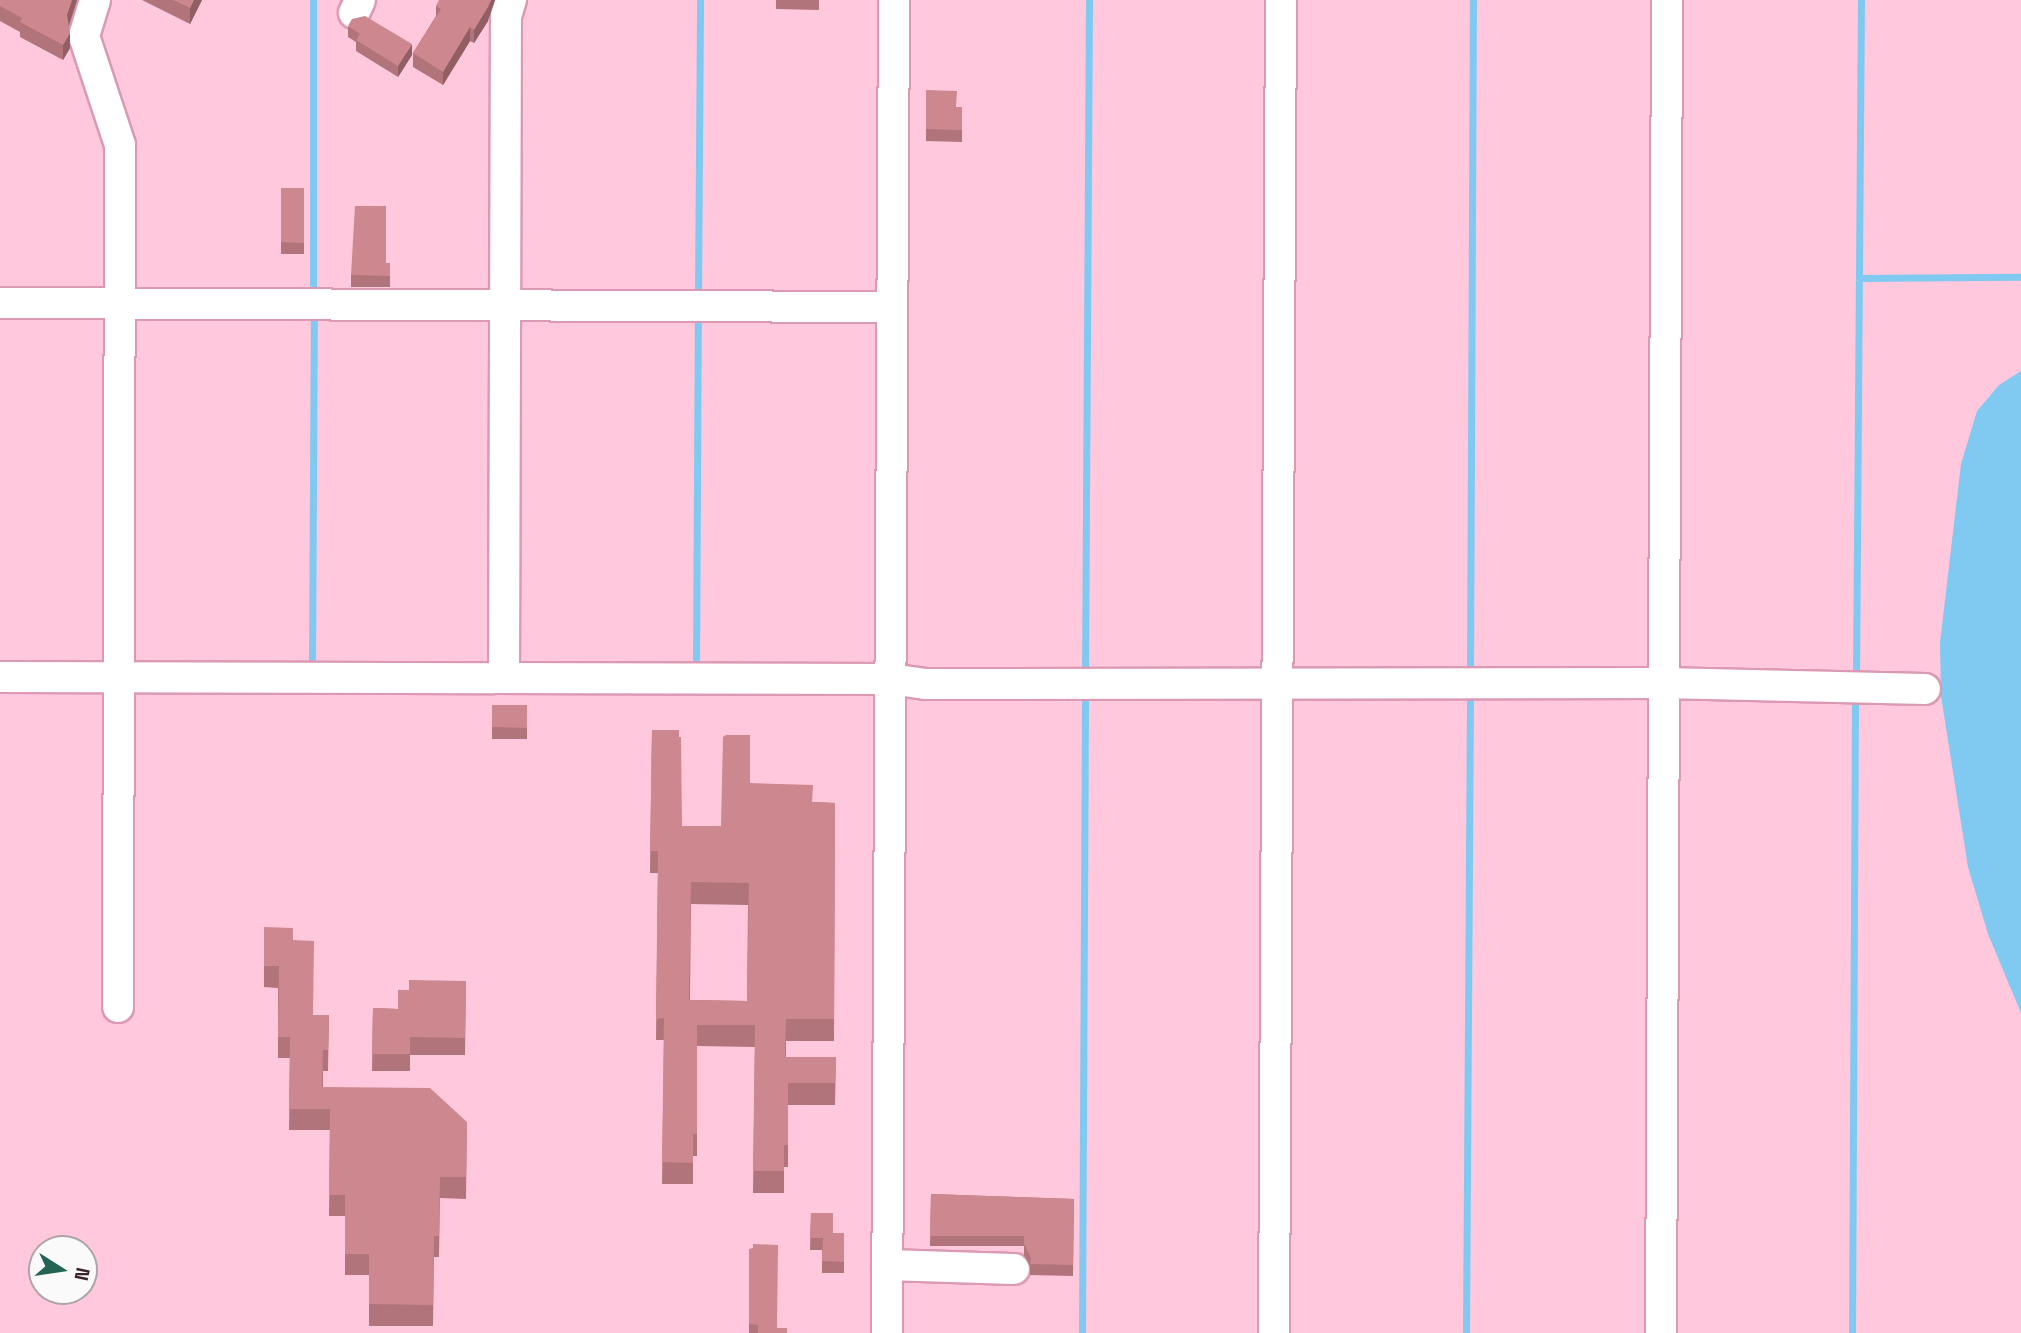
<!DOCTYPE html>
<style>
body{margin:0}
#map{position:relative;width:2021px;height:1333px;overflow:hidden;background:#ffc8dd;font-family:"Space Grotesk",sans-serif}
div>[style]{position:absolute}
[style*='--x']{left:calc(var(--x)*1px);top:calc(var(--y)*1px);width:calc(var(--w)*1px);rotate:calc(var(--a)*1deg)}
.water>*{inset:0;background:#80c9f1}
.stream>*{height:7px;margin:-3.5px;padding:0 3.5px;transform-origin:3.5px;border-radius:3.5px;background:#80c9f1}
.roads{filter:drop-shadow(2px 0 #db99b3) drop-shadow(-2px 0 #db99b3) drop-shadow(0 2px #db99b3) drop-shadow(0 -2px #db99b3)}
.minor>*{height:30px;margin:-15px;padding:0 15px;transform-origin:15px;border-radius:15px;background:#fff}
.wall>*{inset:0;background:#b0747a}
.shaded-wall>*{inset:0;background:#905e63}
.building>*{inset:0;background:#cd878e}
span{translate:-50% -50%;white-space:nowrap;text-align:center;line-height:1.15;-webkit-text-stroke:5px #fafafa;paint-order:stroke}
.north{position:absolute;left:28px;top:1235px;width:70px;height:70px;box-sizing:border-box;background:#fafafa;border:2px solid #aea4a8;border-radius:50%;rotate:102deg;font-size:19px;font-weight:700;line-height:28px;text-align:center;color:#3c222d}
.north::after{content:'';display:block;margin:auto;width:24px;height:32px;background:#236555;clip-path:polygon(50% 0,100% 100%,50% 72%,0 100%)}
</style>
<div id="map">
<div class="water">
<i style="clip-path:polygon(2021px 371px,2021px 1013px,1988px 934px,1968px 867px,1941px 696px,1940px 643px,1961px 464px,1977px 411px,1999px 385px)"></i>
</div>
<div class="stream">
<i style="--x:313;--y:0;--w:295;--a:90"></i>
<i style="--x:1859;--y:278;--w:162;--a:-0.4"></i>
<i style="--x:698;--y:296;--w:296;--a:-89.6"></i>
<i style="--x:312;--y:670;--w:358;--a:-89.7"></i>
<i style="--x:696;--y:671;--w:356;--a:-89.7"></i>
<i style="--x:1085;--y:674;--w:674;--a:-89.66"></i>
<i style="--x:1470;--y:675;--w:675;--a:-89.75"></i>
<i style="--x:1856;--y:679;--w:679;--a:-89.58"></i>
<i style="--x:1082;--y:1333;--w:643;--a:-89.73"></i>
<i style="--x:1466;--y:1333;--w:643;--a:-89.64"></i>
<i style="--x:1852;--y:1333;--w:640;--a:-89.73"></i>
</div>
<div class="roads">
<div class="minor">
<i style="--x:95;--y:0;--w:38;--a:107"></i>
<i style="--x:84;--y:36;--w:115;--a:71.7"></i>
<i style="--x:120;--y:145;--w:862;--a:90.13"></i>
<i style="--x:354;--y:13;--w:14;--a:-65"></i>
<i style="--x:0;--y:303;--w:892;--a:0.26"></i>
<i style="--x:0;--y:677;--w:890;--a:0.13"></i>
<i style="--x:890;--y:679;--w:35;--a:8"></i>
<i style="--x:925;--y:684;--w:738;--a:-0.08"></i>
<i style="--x:1663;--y:683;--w:262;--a:1.3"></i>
<i style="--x:504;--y:678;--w:662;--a:-89.83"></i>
<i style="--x:506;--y:16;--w:17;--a:-73"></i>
<i style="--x:887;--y:1265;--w:127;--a:1.8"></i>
<i style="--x:887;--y:1333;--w:1333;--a:-89.7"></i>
<i style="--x:1274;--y:1333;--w:1333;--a:-89.7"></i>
<i style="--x:1661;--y:1333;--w:1333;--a:-89.74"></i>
</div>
</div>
<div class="wall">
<i style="clip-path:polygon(0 0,77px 0,69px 26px,70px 48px,63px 60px,20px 37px,20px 32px,0 21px)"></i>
<i style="clip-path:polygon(142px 0,202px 0,190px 24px)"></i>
<i style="clip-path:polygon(776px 0,819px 0,819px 10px,776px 9px)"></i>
<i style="clip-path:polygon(436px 6px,488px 21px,474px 43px,470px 41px,443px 85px,413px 67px,413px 53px,436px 16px)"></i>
<i style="clip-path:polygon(348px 26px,412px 55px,398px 77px,356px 51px,356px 42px,348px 37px)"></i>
<i style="clip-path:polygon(926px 90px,956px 107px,962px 107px,962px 142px,926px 141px)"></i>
<i style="clip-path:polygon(281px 188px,304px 188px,304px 254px,281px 254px)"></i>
<i style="clip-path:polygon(386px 263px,390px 263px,390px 287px,351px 287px,351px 275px)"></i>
<i style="clip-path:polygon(492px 705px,527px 705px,527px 739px,492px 739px)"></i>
<i style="clip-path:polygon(evenodd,652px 730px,682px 826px,721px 826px,750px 783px,813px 802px,835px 803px,834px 1041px,786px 1041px,786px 1057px,836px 1057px,835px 1105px,788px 1105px,788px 1167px,784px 1167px,784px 1193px,753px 1193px,755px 1047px,697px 1046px,697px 1156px,693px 1156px,693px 1184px,662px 1184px,664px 1040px,656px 1040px,658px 873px,650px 873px,652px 730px,691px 904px,748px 905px,747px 1001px,690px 1000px,691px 904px)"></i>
<i style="clip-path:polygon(264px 927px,293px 940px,313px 1015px,329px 1015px,328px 1071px,323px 1071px,323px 1087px,467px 1122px,466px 1199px,440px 1198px,439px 1257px,434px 1257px,433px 1326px,369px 1326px,369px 1275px,345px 1275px,345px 1216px,329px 1216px,330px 1130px,289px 1130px,290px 1058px,278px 1058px,278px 988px,264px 987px)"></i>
<i style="clip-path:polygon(466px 981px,465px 1055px,410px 1055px,410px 1071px,372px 1071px,373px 1008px,398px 1009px,409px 990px)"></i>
<i style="clip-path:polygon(931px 1194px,1074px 1199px,1073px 1276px,1030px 1275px,1030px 1266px,1024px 1255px,1024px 1246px,930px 1246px)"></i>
<i style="clip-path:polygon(811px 1213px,833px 1233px,844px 1233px,844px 1273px,822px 1273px,822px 1250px,810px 1250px)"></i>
<i style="clip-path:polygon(749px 1249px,777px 1328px,787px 1333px,749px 1333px)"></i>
</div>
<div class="shaded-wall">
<i style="clip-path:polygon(72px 0,77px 0,67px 31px,67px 15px)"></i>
<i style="clip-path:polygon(194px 0,202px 0,190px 24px,190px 8px)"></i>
<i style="clip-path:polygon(491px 0,495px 0,488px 21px,474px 43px,474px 30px)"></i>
<i style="clip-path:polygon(470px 27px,470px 41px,443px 85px,443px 72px)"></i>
<i style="clip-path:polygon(70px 33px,70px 48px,63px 60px,63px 45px)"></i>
<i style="clip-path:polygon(412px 44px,412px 55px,398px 77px,398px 66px)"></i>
</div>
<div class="building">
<i style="clip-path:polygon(0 0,72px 0,67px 15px,70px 33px,63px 45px,20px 22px,22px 18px,0 6px)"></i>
<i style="clip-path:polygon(173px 0,194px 0,190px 8px)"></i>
<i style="clip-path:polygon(439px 0,491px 0,488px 7px,474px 30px,470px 27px,443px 72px,413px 53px,441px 9px,436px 6px)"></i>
<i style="clip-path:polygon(365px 16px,412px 44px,398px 66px,356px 40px,360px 34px,348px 26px,352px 19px)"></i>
<i style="clip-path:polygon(926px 90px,957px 91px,956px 107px,962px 107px,962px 130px,926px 129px)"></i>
<i style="clip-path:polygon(281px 188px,304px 188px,304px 243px,281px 242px)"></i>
<i style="clip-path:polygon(355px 206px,386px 206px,386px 263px,390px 263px,390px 276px,351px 275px)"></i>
<i style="clip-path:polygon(492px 705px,527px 705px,527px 728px,492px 727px)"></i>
<i style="clip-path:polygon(evenodd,652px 730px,679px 730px,679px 737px,681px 737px,682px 826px,721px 826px,723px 737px,726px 735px,750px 735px,750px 783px,813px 785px,812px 802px,835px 803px,834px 1019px,786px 1019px,785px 1057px,836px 1057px,835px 1083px,788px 1083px,788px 1145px,784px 1145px,784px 1171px,753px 1171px,755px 1025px,697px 1025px,697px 1134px,693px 1134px,693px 1163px,662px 1162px,664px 1018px,656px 1019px,658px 851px,650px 851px,652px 730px,691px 882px,749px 883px,747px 1001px,689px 1000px,691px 882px)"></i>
<i style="clip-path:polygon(264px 927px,293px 928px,293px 940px,314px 941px,313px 1015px,329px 1015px,328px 1050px,323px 1050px,322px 1087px,430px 1088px,467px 1122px,466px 1177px,440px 1177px,439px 1236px,434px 1236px,433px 1305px,369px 1304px,369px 1254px,345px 1254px,345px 1195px,329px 1195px,330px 1109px,289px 1109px,290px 1037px,278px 1037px,279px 966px,264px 966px)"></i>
<i style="clip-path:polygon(409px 980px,466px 981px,465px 1038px,410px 1037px,410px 1054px,372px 1054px,373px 1008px,398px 1009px,398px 990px,409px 990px)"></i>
<i style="clip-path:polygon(931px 1194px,1074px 1199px,1073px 1265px,1030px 1264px,1031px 1258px,1024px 1244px,1024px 1236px,930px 1236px)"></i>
<i style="clip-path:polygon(811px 1213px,833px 1213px,833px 1233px,844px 1233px,844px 1262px,822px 1261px,823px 1238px,810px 1238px)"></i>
<i style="clip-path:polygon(753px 1244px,778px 1245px,777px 1328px,787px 1328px,787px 1333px,758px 1333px,758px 1325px,749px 1324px,749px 1249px,753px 1248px)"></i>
</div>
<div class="north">N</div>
</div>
